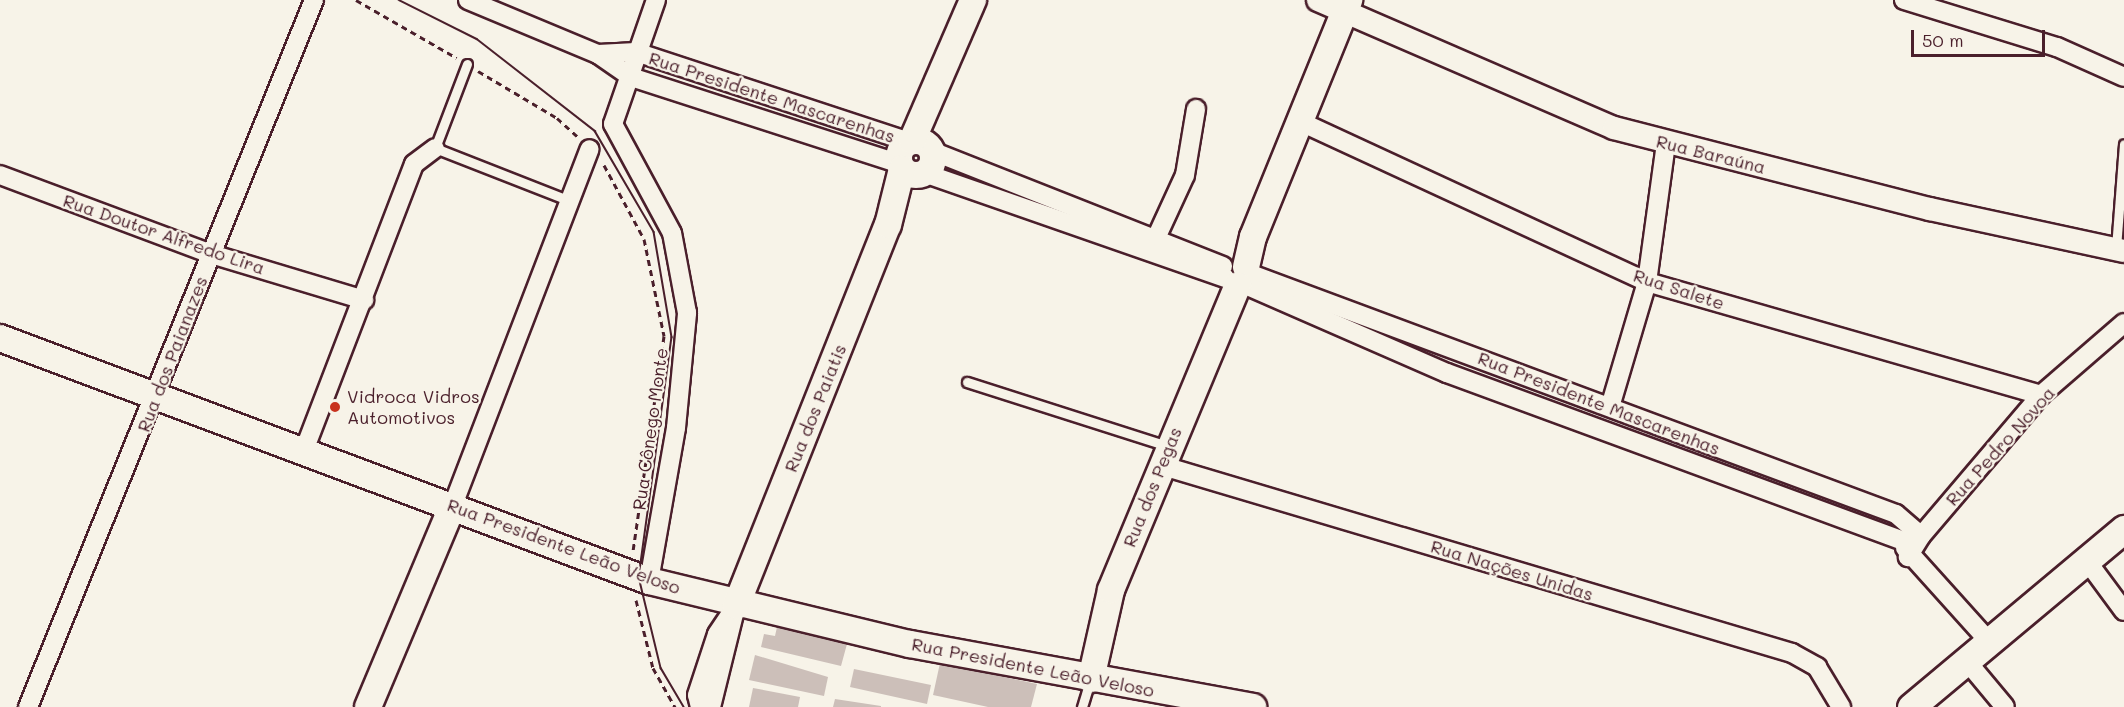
<!DOCTYPE html>
<meta charset="utf-8">
<style>
body{margin:0}
#map{position:relative;width:2124px;height:707px;overflow:hidden;background:#f7f3e8;font-family:Mali,sans-serif}
div>[style]{position:absolute}
[style*='--x']{left:calc(var(--x)*1px);top:calc(var(--y)*1px);width:calc(var(--w)*1px);rotate:calc(var(--a)*1deg)}
.building>*{inset:0;background:#ccbfb9}
.path>*{height:3px;margin-top:-1.5px;transform-origin:0;background:repeating-linear-gradient(90deg,#4a1f2b 0 6px,transparent 0 10.5px)}
.roads{filter:drop-shadow(2px 0 #4a1f2b) drop-shadow(-2px 0 #4a1f2b) drop-shadow(0 2px #4a1f2b) drop-shadow(0 -2px #4a1f2b)}
.service>*{height:9px;margin:-4.5px;padding:0 4.5px;transform-origin:4.5px;border-radius:4.5px;background:#f7f3e8}
.minor>*{height:18px;margin:-9px;padding:0 9px;transform-origin:9px;border-radius:9px;background:#f7f3e8}
.tertiary>*{height:22px;margin:-11px;padding:0 11px;transform-origin:11px;border-radius:11px;background:#f7f3e8}
.secondary>*{height:26px;margin:-13px;padding:0 13px;transform-origin:13px;border-radius:13px;background:#f7f3e8}
.secondary>.ring{margin:-13px;padding:0;box-sizing:content-box;background:none;border:26px solid #f7f3e8;border-radius:50%}
.primary>*{height:27px;margin:-13.5px;padding:0 13.5px;transform-origin:13.5px;border-radius:13.5px;background:#f7f3e8}
.tram>*{height:1.5px;margin:-0.75px;padding:0 0.75px;transform-origin:0.75px;border-radius:0.75px;background:#4a1f2b}
.dots>*{width:16px;height:16px;translate:-50% -50%;box-sizing:border-box;border:3px solid #f7f3e8;border-radius:50%}
span{translate:-50% -50%;white-space:nowrap;text-align:center;line-height:1.15;-webkit-text-stroke:4.5px #f7f3e8;paint-order:stroke}
.street-label{font-size:18px;color:#4a1f2b}
.poi-label{font-size:18px;color:#4a1f2b}
.left{translate:0 -50%;text-align:left}
.scale{position:absolute;left:1911px;top:30px;width:134px;height:27px;box-sizing:border-box;border:3px solid #4a1f2b;border-top:0;padding-left:8px;font-size:18px;line-height:21px;white-space:nowrap;color:#4a1f2b;-webkit-text-stroke:4px #f7f3e8;paint-order:stroke}
</style>
<div id="map">
<div class="building">
<i style="clip-path:polygon(777px 627px,847px 644px,841px 666px,761px 647px,764px 634px,775px 636px)"></i>
<i style="clip-path:polygon(755px 655px,828px 677px,824px 696px,749px 680px)"></i>
<i style="clip-path:polygon(940px 663px,1037px 684px,1031px 707px,988px 707px,933px 695px)"></i>
<i style="clip-path:polygon(854px 669px,931px 685px,927px 704px,850px 687px)"></i>
<i style="clip-path:polygon(753px 688px,800px 697px,798px 707px,749px 707px)"></i>
<i style="clip-path:polygon(835px 699px,881px 706px,881px 707px,833px 707px)"></i>
</div>
<div class="path">
<i style="--x:356;--y:0;--w:116;--a:29.9"></i>
<i style="--x:478;--y:71;--w:92;--a:30.7"></i>
<i style="--x:557;--y:118;--w:27;--a:42"></i>
<i style="--x:604;--y:165;--w:84;--a:61.6"></i>
<i style="--x:644;--y:239;--w:99;--a:78.3"></i>
<i style="--x:664;--y:336;--w:218;--a:98.2"></i>
<i style="--x:636;--y:600;--w:70;--a:76"></i>
<i style="--x:653;--y:668;--w:45;--a:60.6"></i>
</div>
<div class="roads">
<div class="service">
<i style="--x:467;--y:64;--w:90;--a:110.9"></i>
<i style="--x:435;--y:148;--w:145;--a:21.4"></i>
<i style="--x:2116;--y:248;--w:104;--a:-85.6"></i>
<i style="--x:967;--y:382;--w:210;--a:17.7"></i>
<i style="--x:1082;--y:707;--w:27;--a:-73"></i>
</div>
<div class="minor">
<i style="--x:468;--y:0;--w:141;--a:22.6"></i>
<i style="--x:598;--y:54;--w:40;--a:34.9"></i>
<i style="--x:631;--y:77;--w:283;--a:17.9"></i>
<i style="--x:1904;--y:0;--w:160;--a:17.1"></i>
<i style="--x:2057;--y:47;--w:73;--a:24.1"></i>
<i style="--x:598;--y:54;--w:38;--a:-3"></i>
<i style="--x:636;--y:52;--w:288;--a:18.2"></i>
<i style="--x:1301;--y:122;--w:381;--a:24.8"></i>
<i style="--x:1647;--y:282;--w:410;--a:16"></i>
<i style="--x:932;--y:151;--w:313;--a:21.6"></i>
<i style="--x:924;--y:173;--w:319;--a:19.2"></i>
<i style="--x:0;--y:175;--w:225;--a:20.5"></i>
<i style="--x:211;--y:254;--w:160;--a:16.7"></i>
<i style="--x:1157;--y:236;--w:67;--a:-65.3"></i>
<i style="--x:1185;--y:175;--w:67;--a:-80.5"></i>
<i style="--x:1248;--y:273;--w:691;--a:20.4"></i>
<i style="--x:1896;--y:514;--w:33;--a:41"></i>
<i style="--x:1921;--y:536;--w:25;--a:122"></i>
<i style="--x:1243;--y:284;--w:223;--a:23.6"></i>
<i style="--x:1447;--y:373;--w:485;--a:20.2"></i>
<i style="--x:1610;--y:407;--w:130;--a:-73.5"></i>
<i style="--x:1647;--y:282;--w:140;--a:-82.2"></i>
<i style="--x:305;--y:448;--w:304;--a:-69"></i>
<i style="--x:414;--y:164;--w:26;--a:-37"></i>
<i style="--x:1160;--y:465;--w:659;--a:16.57"></i>
<i style="--x:1792;--y:653;--w:29;--a:29"></i>
<i style="--x:1817;--y:667;--w:47;--a:59"></i>
<i style="--x:453;--y:505;--w:381;--a:-69"></i>
<i style="--x:1910;--y:539;--w:11;--a:-15"></i>
<i style="--x:1921;--y:536;--w:185;--a:-49.6"></i>
<i style="--x:2041;--y:395;--w:110;--a:-40.9"></i>
<i style="--x:1905;--y:548;--w:122;--a:48"></i>
<i style="--x:2087;--y:561;--w:62;--a:53.5"></i>
<i style="--x:649;--y:581;--w:155;--a:-80"></i>
<i style="--x:676;--y:428;--w:116;--a:-84.5"></i>
<i style="--x:687;--y:313;--w:81;--a:-100.6"></i>
<i style="--x:672;--y:233;--w:124;--a:-118.4"></i>
<i style="--x:613;--y:124;--w:131;--a:-70.9"></i>
<i style="--x:1965;--y:659;--w:62;--a:50.2"></i>
<i style="--x:28;--y:707;--w:763;--a:-67.98"></i>
<i style="--x:700;--y:707;--w:12;--a:-104"></i>
<i style="--x:697;--y:695;--w:64;--a:-71.8"></i>
<i style="--x:717;--y:634;--w:34;--a:-56"></i>
<i style="--x:711;--y:707;--w:100;--a:-76.1"></i>
</div>
<div class="tertiary">
<i style="--x:1318;--y:0;--w:322;--a:23.4"></i>
<i style="--x:1614;--y:128;--w:326;--a:14.4"></i>
<i style="--x:1930;--y:209;--w:198;--a:12.2"></i>
</div>
<div class="secondary">
<i class="ring" style="left:899px;top:141px;width:8px;height:8px"></i>
<i style="--x:912;--y:141;--w:154;--a:-66.6"></i>
<i style="--x:1246;--y:267;--w:31;--a:-77"></i>
<i style="--x:1253;--y:237;--w:256;--a:-67.9"></i>
<i style="--x:0;--y:338;--w:693;--a:20.53"></i>
<i style="--x:649;--y:581;--w:268;--a:13.6"></i>
<i style="--x:910;--y:644;--w:349;--a:10.4"></i>
<i style="--x:736;--y:606;--w:410;--a:-68.3"></i>
<i style="--x:888;--y:225;--w:58;--a:-76"></i>
<i style="--x:1091;--y:679;--w:91;--a:-77.3"></i>
<i style="--x:1111;--y:590;--w:330;--a:-67.4"></i>
<i style="--x:368;--y:707;--w:219;--a:-67.2"></i>
</div>
<div class="primary">
<i style="--x:1911;--y:707;--w:278;--a:-39.9"></i>
</div>
</div>
<div class="tram">
<i style="--x:399;--y:0;--w:87;--a:26.6"></i>
<i style="--x:477;--y:39;--w:150;--a:37.9"></i>
<i style="--x:595;--y:131;--w:117;--a:59.7"></i>
<i style="--x:654;--y:232;--w:107;--a:80.3"></i>
<i style="--x:672;--y:337;--w:242;--a:97.8"></i>
<i style="--x:639;--y:577;--w:94;--a:76.4"></i>
<i style="--x:661;--y:668;--w:45;--a:59.5"></i>
</div>
<div class="dots">
<i style="left:335px;top:407px;background:#c8321e"></i>
</div>
<div class="street-label">
<span style="left:772px;top:97px;rotate:18deg">Rua Presidente Mascarenhas</span>
<span style="left:1711px;top:154px;rotate:14deg">Rua Baraúna</span>
<span style="left:164px;top:234px;rotate:19deg">Rua Doutor Alfredo Lira</span>
<span style="left:1679px;top:289px;rotate:18deg">Rua Salete</span>
<span style="left:172px;top:354px;rotate:-69deg">Rua dos Paianazes</span>
<span style="left:1599px;top:403px;rotate:21deg">Rua Presidente Mascarenhas</span>
<span style="left:815px;top:408px;rotate:-68deg">Rua dos Paiatis</span>
<span style="left:650px;top:429px;rotate:-82deg">Rua Cônego Monte</span>
<span style="left:2000px;top:446px;rotate:-48deg">Rua Pedro Novoa</span>
<span style="left:1152px;top:487px;rotate:-68deg">Rua dos Pegas</span>
<span style="left:564px;top:546px;rotate:20deg">Rua Presidente Leão Veloso</span>
<span style="left:1512px;top:570px;rotate:17deg">Rua Nações Unidas</span>
<span style="left:1033px;top:667px;rotate:11deg">Rua Presidente Leão Veloso</span>
</div>
<div class="poi-label">
<span class="left" style="left:347px;top:407px">Vidroca Vidros<br>Automotivos</span>
</div>
<div class="scale">50 m</div>
</div>
